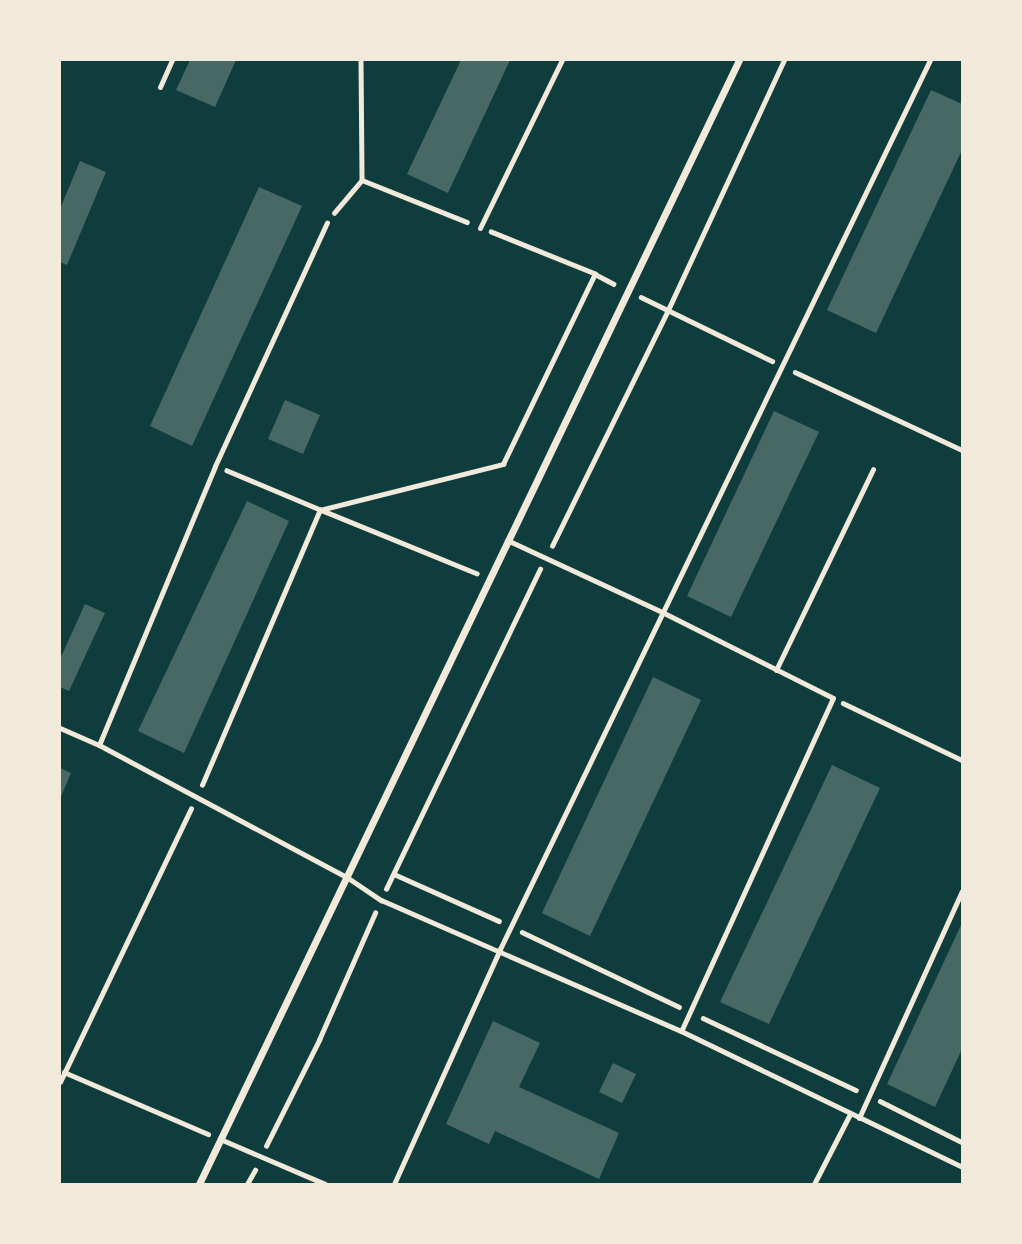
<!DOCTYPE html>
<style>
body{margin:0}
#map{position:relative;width:1022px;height:1244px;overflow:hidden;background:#0f3d3e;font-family:Barlow,sans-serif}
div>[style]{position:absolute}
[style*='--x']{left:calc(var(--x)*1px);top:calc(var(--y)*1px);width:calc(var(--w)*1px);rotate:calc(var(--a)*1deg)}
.building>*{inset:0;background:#486865}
.path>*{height:4.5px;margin:-2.25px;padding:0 2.25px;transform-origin:2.25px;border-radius:2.25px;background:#f1e9da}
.service>*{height:5px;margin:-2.5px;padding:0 2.5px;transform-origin:2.5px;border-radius:2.5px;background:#f1e9da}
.minor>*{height:7px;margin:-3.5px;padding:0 3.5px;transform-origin:3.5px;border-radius:3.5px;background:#f1e9da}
span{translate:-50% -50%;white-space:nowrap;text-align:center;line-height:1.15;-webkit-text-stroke:6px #f1e9da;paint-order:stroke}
.frame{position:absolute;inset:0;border:61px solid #f1e9da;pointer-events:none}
</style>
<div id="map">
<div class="building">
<i style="clip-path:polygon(190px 60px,236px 60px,215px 107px,176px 90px)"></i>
<i style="clip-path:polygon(461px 60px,510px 60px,448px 193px,407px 174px)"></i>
<i style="clip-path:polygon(931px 90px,962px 104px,962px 150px,876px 333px,827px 310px)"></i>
<i style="clip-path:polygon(80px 161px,106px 172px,67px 265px,60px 262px,60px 209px)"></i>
<i style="clip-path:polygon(259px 187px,302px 206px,192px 446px,150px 426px)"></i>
<i style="clip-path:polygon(285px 400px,320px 415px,303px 454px,268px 439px)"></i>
<i style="clip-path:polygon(774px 411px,819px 432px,731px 617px,687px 596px)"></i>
<i style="clip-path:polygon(247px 501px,289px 521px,184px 753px,138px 731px)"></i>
<i style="clip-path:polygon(85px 604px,105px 613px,69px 691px,60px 687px,60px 659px)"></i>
<i style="clip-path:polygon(653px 677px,701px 700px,590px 936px,542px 913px)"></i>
<i style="clip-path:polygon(832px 765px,880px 788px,769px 1024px,720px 1002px)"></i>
<i style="clip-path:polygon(60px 768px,71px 773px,60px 799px)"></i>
<i style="clip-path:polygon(962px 923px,962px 1049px,935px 1107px,887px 1084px)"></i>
<i style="clip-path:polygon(493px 1021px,540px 1043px,519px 1087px,619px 1133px,599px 1179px,495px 1131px,489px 1144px,446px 1124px)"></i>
<i style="clip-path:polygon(613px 1063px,636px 1074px,622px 1103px,599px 1092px)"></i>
</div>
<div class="path">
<i style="--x:361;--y:60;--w:120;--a:89.5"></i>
<i style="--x:334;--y:213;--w:43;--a:-49.7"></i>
<i style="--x:362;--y:180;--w:113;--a:21.8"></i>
<i style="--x:595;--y:274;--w:21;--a:28"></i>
<i style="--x:641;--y:297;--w:146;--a:26"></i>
<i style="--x:795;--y:372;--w:184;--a:25"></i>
<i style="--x:552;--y:546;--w:263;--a:-63.8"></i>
<i style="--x:668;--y:310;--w:276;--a:-65.1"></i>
<i style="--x:477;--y:574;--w:170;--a:-157.8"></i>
<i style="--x:320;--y:510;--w:189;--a:-14.1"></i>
<i style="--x:503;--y:464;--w:211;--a:-64.2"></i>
<i style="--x:595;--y:274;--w:112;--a:-158"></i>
<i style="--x:843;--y:703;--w:132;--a:25.6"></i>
<i style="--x:202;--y:785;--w:299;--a:-66.8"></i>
<i style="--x:320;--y:510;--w:101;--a:-157.2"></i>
<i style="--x:394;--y:874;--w:115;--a:24.1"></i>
<i style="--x:386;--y:889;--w:355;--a:-64.3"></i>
<i style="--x:522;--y:932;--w:174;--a:25.5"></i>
<i style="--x:703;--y:1018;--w:169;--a:25.2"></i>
<i style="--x:64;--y:1072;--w:157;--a:23.3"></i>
<i style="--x:60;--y:1082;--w:303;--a:-64.4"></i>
<i style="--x:880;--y:1101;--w:92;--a:26.6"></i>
<i style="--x:266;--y:1146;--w:119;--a:-63.4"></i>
<i style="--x:319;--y:1040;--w:139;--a:-66.2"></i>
<i style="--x:247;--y:1184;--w:16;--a:-60"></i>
</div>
<div class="service">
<i style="--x:160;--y:87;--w:30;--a:-66"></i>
<i style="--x:480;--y:228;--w:187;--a:-64"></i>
<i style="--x:507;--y:540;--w:171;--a:24.9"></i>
<i style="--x:662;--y:612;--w:191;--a:26.7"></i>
<i style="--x:833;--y:698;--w:366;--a:114.5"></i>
<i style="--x:776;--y:670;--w:223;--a:-64.2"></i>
<i style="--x:60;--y:728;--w:43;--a:23.6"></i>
<i style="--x:99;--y:745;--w:282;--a:28.1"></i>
<i style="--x:348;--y:878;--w:40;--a:34"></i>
<i style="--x:381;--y:900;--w:327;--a:23.6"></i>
<i style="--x:681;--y:1031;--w:312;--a:25.8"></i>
<i style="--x:99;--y:745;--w:302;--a:-67.4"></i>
<i style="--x:215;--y:466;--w:268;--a:-65.3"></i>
<i style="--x:859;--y:1118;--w:249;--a:-65.6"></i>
<i style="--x:220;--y:1139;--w:114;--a:23.2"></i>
<i style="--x:394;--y:1184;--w:258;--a:-65.7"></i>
<i style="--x:500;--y:949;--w:988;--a:-64.19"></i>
<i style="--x:814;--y:1184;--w:79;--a:-62.8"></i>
</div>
<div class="minor">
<i style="--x:199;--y:1184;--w:1247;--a:-64.34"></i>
</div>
<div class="frame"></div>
</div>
